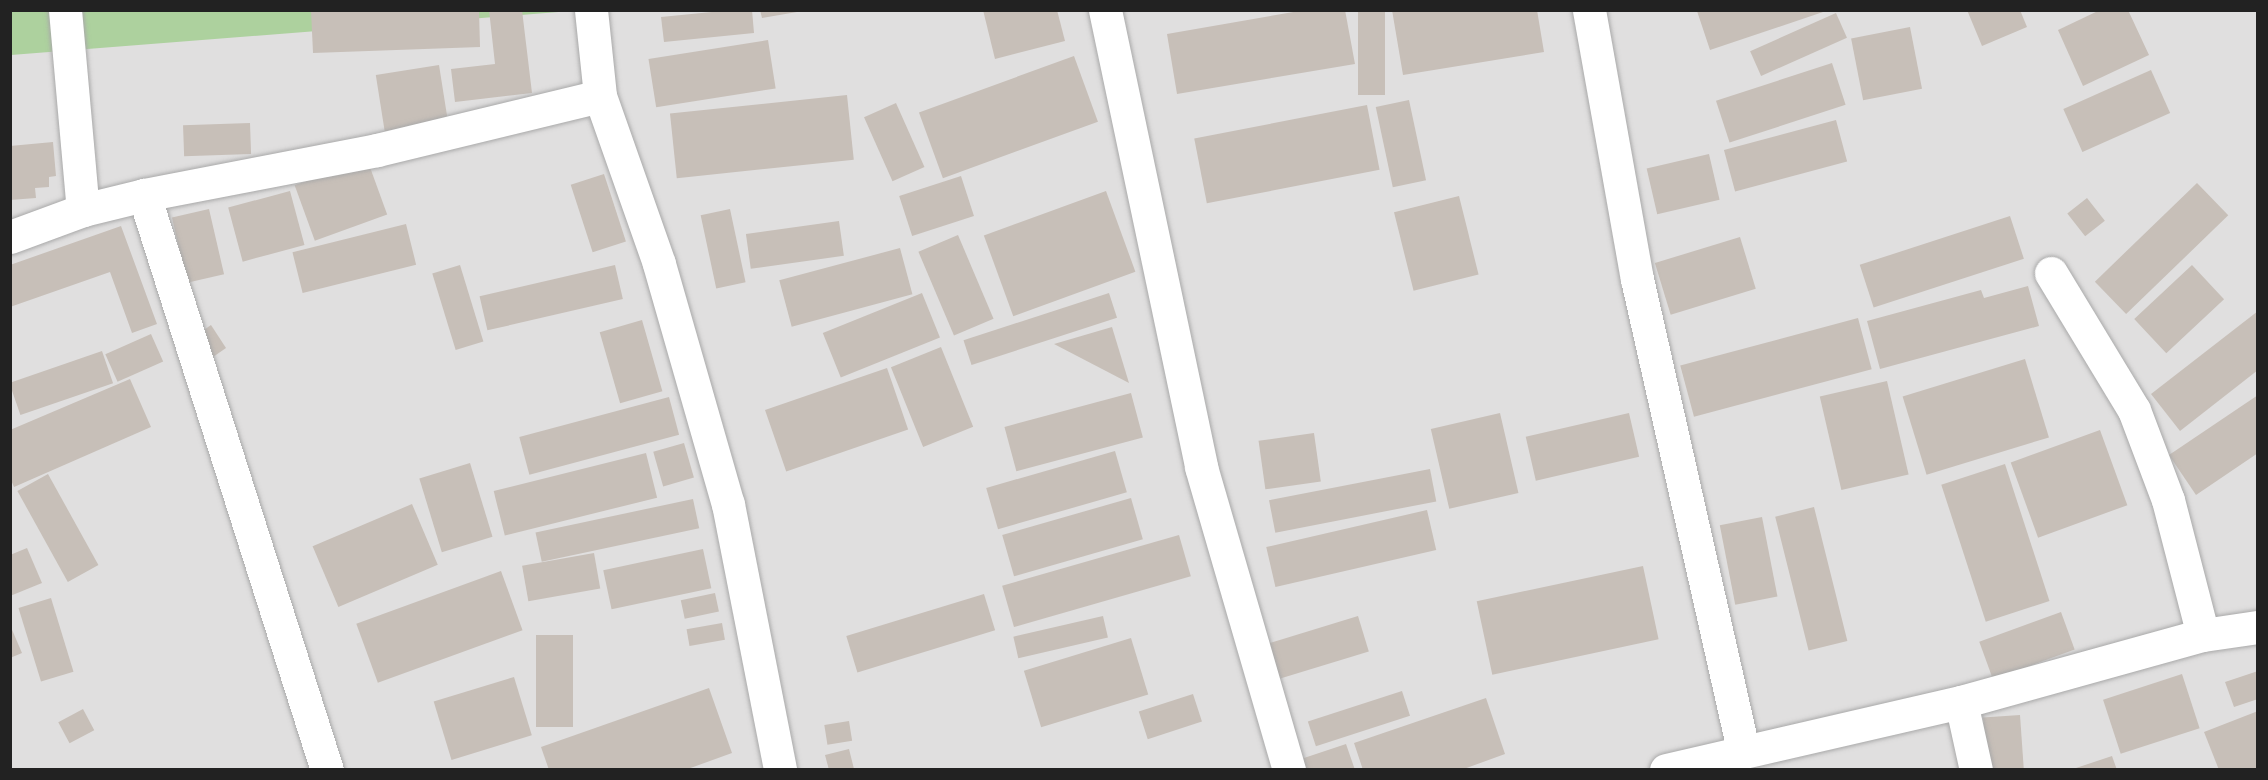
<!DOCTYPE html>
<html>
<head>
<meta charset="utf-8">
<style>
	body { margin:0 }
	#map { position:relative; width:2268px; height:780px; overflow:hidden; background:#f2efe9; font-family:Karla,sans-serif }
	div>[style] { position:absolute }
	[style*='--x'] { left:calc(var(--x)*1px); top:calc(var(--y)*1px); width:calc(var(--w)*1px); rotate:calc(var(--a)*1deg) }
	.residential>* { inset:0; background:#e0dfdf; transform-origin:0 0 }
	.forest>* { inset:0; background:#add19e }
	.building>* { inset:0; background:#c7bfb8; transform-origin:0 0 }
	.roads { filter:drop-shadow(0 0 2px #a9a9a9) drop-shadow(0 0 2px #a9a9a9) }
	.street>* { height:33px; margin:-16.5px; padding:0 16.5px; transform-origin:16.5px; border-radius:16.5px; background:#fff }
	span { translate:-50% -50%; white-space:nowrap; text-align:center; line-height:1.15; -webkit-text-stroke:4.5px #fff; paint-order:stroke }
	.frame { position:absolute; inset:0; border:12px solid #222; pointer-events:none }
</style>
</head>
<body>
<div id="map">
	<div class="residential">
		<div style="left:11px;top:11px;width:2246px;height:758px"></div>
	</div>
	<div class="forest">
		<div style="clip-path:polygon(11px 11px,571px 11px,11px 55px)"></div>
	</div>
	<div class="building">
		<div style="clip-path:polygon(311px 10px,479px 10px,480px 47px,313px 53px)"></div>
		<div style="clip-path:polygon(489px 10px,522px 10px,532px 93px,455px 102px,451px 69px,495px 64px)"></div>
		<div style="clip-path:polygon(732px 10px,752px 10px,754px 33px,664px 42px,661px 17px)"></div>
		<div style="clip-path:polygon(760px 10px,797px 10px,797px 12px,762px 18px)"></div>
		<div style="clip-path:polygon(983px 10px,1057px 10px,1065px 41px,995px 59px)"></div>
		<div style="clip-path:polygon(1305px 10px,1345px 10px,1355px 64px,1177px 94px,1167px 34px)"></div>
		<div style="left:1358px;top:10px;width:27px;height:85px"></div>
		<div style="clip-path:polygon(1392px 10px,1537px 10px,1544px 52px,1403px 75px)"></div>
		<div style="clip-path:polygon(1699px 10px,1826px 10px,1826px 11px,1710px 50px,1697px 11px)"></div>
		<div style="clip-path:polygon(1967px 10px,2020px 10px,2027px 27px,1982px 46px)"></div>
		<div style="clip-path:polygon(2100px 10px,2128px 10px,2149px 55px,2083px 86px,2058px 30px)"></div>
		<div style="left:1836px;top:13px;width:27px;height:94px;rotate:66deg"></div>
		<div style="left:1910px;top:27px;width:63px;height:60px;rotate:79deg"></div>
		<div style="left:768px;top:40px;width:49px;height:121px;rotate:81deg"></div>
		<div style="left:1074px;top:56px;width:70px;height:165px;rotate:70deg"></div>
		<div style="left:1832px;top:63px;width:44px;height:122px;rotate:72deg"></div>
		<div style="left:439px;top:65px;width:57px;height:64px;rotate:81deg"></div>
		<div style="left:2151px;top:70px;width:47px;height:96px;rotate:66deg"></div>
		<div style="left:847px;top:95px;width:65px;height:178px;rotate:84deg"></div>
		<div style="left:1409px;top:100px;width:82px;height:34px;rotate:78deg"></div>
		<div style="left:896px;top:103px;width:70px;height:35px;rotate:66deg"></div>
		<div style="left:1367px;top:105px;width:66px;height:176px;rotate:79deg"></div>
		<div style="left:1836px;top:120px;width:43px;height:116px;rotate:75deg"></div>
		<div style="left:250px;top:123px;width:31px;height:67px;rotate:88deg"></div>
		<div style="clip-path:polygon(53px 142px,56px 176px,49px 177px,49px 187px,35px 188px,36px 198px,10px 200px,10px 146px)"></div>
		<div style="left:1709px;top:154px;width:47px;height:64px;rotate:77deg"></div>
		<div style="left:367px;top:159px;width:59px;height:77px;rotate:70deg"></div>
		<div style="left:604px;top:174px;width:71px;height:35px;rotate:72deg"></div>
		<div style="left:961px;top:176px;width:42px;height:65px;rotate:72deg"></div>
		<div style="left:2197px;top:183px;width:45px;height:142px;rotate:46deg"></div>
		<div style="left:290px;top:191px;width:56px;height:64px;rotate:75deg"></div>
		<div style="left:1106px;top:191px;width:86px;height:130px;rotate:70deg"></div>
		<div style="left:1459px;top:196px;width:81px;height:67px;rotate:76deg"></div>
		<div style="left:2087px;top:198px;width:29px;height:25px;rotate:52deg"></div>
		<div style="left:209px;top:209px;width:67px;height:38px;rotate:77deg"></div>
		<div style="left:730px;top:209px;width:75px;height:30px;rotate:78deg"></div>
		<div style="left:2010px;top:216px;width:45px;height:158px;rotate:72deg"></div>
		<div style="left:839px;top:221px;width:35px;height:94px;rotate:82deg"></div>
		<div style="left:406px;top:224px;width:42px;height:117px;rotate:76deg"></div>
		<div style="clip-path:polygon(121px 226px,157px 324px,132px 333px,110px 272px,10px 307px,10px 265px)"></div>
		<div style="left:958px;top:235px;width:91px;height:43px;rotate:67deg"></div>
		<div style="left:1740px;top:237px;width:54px;height:89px;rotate:73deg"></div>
		<div style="left:900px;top:248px;width:48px;height:125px;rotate:75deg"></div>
		<div style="left:460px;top:265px;width:80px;height:29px;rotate:73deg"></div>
		<div style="left:615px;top:265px;width:35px;height:139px;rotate:77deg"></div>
		<div style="left:2192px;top:265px;width:47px;height:79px;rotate:47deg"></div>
		<div style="clip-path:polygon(2028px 286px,2039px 326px,1880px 369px,1867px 321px,1981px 290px,1984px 298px)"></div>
		<div style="left:922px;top:293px;width:48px;height:107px;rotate:68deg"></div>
		<div style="left:1109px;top:293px;width:26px;height:153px;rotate:72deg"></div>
		<div style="clip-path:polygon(2258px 311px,2258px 370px,2180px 431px,2151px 394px)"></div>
		<div style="left:1858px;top:318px;width:53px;height:184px;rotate:75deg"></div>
		<div style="left:642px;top:320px;width:74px;height:44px;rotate:74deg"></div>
		<div style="clip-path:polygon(211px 325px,226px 348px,213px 357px,201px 332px)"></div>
		<div style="clip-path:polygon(1112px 327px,1129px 383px,1054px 344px)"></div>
		<div style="left:151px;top:334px;width:30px;height:50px;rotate:66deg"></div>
		<div style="left:941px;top:347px;width:86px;height:54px;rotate:68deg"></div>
		<div style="left:102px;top:351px;width:34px;height:98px;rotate:71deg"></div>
		<div style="left:2025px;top:359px;width:82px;height:128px;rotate:73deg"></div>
		<div style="left:887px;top:368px;width:65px;height:129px;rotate:71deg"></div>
		<div style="clip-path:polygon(130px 379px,151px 427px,14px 487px,10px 478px,10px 430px)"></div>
		<div style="left:1887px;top:381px;width:96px;height:69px;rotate:77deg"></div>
		<div style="left:1131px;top:393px;width:46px;height:131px;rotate:75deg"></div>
		<div style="clip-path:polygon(2258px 395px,2258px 453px,2196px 495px,2169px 455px)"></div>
		<div style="left:669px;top:397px;width:39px;height:155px;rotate:75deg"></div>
		<div style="left:1500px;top:413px;width:82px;height:71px;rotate:77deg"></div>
		<div style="left:1629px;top:413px;width:45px;height:106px;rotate:77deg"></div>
		<div style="left:2100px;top:430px;width:80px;height:95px;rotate:70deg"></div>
		<div style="left:1314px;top:433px;width:49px;height:56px;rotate:82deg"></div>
		<div style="left:684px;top:443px;width:36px;height:32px;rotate:74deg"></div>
		<div style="left:1115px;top:451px;width:43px;height:134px;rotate:74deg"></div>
		<div style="left:646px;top:453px;width:46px;height:157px;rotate:76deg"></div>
		<div style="left:470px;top:463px;width:77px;height:53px;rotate:73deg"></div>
		<div style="left:2005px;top:464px;width:144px;height:67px;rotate:72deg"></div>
		<div style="left:1430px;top:469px;width:33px;height:164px;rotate:79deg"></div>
		<div style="left:48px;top:474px;width:104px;height:35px;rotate:61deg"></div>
		<div style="left:1131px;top:498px;width:43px;height:134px;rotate:74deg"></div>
		<div style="left:693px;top:499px;width:30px;height:161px;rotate:78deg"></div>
		<div style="left:412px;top:504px;width:66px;height:108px;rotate:67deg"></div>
		<div style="left:1814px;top:507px;width:138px;height:40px;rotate:76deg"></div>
		<div style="left:1427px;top:510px;width:41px;height:165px;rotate:77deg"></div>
		<div style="left:1762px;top:517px;width:81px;height:43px;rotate:79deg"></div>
		<div style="left:1179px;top:535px;width:43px;height:184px;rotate:74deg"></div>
		<div style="clip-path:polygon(27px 548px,42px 583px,10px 596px,10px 555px)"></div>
		<div style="left:703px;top:549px;width:40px;height:102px;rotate:78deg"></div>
		<div style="left:594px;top:553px;width:36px;height:73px;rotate:80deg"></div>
		<div style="left:1643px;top:566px;width:75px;height:170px;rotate:78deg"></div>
		<div style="left:501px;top:571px;width:63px;height:154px;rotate:70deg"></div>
		<div style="left:715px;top:593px;width:19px;height:35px;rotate:78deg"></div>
		<div style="left:984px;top:594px;width:38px;height:144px;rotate:73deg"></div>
		<div style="left:51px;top:598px;width:77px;height:34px;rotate:73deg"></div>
		<div style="left:2061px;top:612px;width:40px;height:87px;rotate:70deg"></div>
		<div style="left:1103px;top:616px;width:22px;height:92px;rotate:77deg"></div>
		<div style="left:1358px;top:616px;width:37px;height:96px;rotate:73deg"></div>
		<div style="left:722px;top:623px;width:17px;height:36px;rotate:80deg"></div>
		<div style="clip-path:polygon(10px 625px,22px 653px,10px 658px)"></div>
		<div style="left:536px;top:635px;width:37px;height:92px"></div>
		<div style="left:1131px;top:638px;width:59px;height:112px;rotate:73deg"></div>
		<div style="clip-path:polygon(2258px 671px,2258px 699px,2234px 707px,2225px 682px)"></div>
		<div style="left:2182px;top:674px;width:57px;height:83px;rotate:72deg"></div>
		<div style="left:514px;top:677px;width:61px;height:84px;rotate:73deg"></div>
		<div style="clip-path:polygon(709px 688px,732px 753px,685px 770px,549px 770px,541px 747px)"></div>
		<div style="left:1402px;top:691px;width:26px;height:99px;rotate:72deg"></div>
		<div style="left:1193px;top:694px;width:29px;height:57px;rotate:72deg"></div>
		<div style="clip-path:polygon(1486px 698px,1505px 754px,1461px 770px,1363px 770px,1354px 743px)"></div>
		<div style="left:83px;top:709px;width:24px;height:28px;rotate:62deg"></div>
		<div style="clip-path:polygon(2258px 711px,2258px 770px,2219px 770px,2204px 732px)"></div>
		<div style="left:2020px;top:715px;width:55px;height:37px;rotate:86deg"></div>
		<div style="left:849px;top:721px;width:20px;height:25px;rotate:81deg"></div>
		<div style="clip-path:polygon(1346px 744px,1355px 770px,1305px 770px,1301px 759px)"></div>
		<div style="clip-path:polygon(849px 749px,854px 769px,829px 770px,825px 755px)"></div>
		<div style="clip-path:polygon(2112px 756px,2117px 770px,2073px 770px,2073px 769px)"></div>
	</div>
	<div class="roads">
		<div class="street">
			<div style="--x:65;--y:10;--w:201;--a:84.9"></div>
			<div style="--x:591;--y:10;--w:86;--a:84"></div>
			<div style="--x:600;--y:96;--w:178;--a:70.6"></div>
			<div style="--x:659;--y:264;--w:250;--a:74"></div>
			<div style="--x:728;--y:504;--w:271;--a:78.9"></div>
			<div style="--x:1105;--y:10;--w:467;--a:78.1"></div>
			<div style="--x:1201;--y:467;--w:316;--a:73.8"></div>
			<div style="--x:1589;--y:10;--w:273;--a:79.9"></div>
			<div style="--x:1637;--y:279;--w:483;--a:77.3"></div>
			<div style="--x:144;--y:195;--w:603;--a:72.35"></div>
			<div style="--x:10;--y:237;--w:78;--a:-20.3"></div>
			<div style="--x:83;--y:210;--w:63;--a:-13.8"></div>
			<div style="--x:144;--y:195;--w:237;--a:-10.9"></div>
			<div style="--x:377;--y:150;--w:229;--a:-13.6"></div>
			<div style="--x:2051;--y:273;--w:160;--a:58.8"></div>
			<div style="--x:2134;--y:410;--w:96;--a:69.3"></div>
			<div style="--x:2168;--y:500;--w:139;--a:75.5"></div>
			<div style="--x:1961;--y:702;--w:70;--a:77.6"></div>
			<div style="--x:1666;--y:770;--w:303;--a:-13"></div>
			<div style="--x:1961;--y:702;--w:251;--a:-15.5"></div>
			<div style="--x:2203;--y:635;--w:56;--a:-8.3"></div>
		</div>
	</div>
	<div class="frame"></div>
</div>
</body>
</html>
